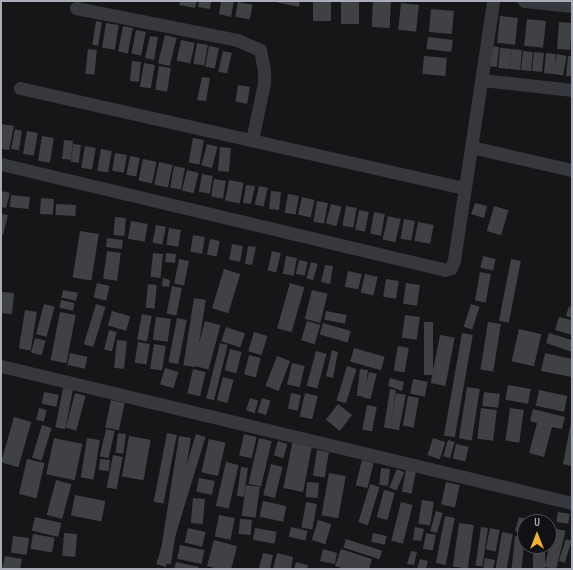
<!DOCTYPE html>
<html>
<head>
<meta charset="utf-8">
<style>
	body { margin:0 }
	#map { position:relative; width:573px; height:570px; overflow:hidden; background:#161618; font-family:"Sofia Sans Condensed",sans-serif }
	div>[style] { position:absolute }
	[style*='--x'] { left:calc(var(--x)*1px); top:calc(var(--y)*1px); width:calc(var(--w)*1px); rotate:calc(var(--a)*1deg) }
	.building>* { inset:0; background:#404145; transform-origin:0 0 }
	.minor>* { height:13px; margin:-6.5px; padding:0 6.5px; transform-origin:6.5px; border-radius:6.5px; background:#37383d }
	span { translate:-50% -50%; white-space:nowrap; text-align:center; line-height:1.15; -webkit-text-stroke:3px #111113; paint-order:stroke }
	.frame { position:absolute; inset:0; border:2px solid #a8adb8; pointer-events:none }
	.north { position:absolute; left:517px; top:514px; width:40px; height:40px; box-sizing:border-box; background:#111113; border:1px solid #4d4f55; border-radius:50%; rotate:0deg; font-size:11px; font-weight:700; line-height:16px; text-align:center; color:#a8adb8 }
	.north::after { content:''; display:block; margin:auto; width:14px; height:18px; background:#f2b134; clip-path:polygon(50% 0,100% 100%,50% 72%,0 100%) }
</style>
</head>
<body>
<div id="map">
	<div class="building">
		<div style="clip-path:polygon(180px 1px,197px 1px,195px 8px,179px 5px)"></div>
		<div style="clip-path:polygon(199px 1px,211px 1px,210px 9px,198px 7px)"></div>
		<div style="clip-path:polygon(221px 1px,234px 1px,231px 17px,219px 14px)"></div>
		<div style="clip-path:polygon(271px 1px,300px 1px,299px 7px)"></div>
		<div style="left:313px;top:1px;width:18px;height:20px"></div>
		<div style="left:341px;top:1px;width:18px;height:23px"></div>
		<div style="left:373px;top:1px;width:18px;height:26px;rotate:3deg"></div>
		<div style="left:238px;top:2px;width:15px;height:15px;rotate:11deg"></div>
		<div style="left:401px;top:3px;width:18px;height:27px;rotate:6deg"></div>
		<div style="left:431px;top:9px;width:23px;height:23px;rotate:5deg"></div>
		<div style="left:500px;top:16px;width:18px;height:27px;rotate:6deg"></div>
		<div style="left:527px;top:19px;width:19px;height:27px;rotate:6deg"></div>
		<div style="left:96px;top:21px;width:6px;height:24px;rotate:9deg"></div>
		<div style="left:559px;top:22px;width:13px;height:27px;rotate:4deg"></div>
		<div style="left:106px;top:23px;width:13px;height:25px;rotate:9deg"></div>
		<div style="left:123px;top:26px;width:10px;height:26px;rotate:11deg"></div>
		<div style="left:136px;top:30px;width:10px;height:24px;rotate:11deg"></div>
		<div style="left:165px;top:35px;width:12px;height:29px;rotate:14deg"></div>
		<div style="clip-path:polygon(150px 36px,158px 37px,154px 60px,145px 58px)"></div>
		<div style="left:428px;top:37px;width:25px;height:12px;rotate:7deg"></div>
		<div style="left:181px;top:40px;width:14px;height:21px;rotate:12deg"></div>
		<div style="left:197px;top:43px;width:11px;height:21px;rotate:10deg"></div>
		<div style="left:209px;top:46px;width:10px;height:21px;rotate:11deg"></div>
		<div style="left:489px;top:46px;width:10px;height:20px;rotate:6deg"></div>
		<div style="left:500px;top:48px;width:11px;height:20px;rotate:5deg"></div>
		<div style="left:88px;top:49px;width:9px;height:25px;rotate:6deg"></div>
		<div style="left:511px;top:49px;width:11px;height:20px;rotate:5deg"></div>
		<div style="left:223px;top:51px;width:9px;height:21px;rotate:13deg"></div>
		<div style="left:523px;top:51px;width:10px;height:19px;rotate:6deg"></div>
		<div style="left:534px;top:52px;width:10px;height:19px;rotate:6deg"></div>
		<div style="left:546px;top:53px;width:10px;height:20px;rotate:6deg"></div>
		<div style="left:557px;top:54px;width:10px;height:20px;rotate:11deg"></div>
		<div style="left:424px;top:56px;width:23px;height:18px;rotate:5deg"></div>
		<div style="clip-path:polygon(568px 56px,572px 56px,572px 76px,566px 76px)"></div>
		<div style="left:132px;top:61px;width:9px;height:20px;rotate:6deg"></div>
		<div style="left:144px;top:63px;width:11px;height:24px;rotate:10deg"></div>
		<div style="left:159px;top:66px;width:12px;height:24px;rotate:9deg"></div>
		<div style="clip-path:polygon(202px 77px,210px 78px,206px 101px,197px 100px)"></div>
		<div style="left:238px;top:85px;width:12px;height:17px;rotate:9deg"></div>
		<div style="clip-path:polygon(1px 124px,14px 126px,9px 150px,1px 149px)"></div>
		<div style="clip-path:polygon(15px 129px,22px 131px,19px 150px,11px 149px)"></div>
		<div style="left:27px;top:131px;width:11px;height:23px;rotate:10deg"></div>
		<div style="left:42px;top:136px;width:12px;height:25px;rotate:9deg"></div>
		<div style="left:193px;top:138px;width:11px;height:25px;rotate:10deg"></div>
		<div style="left:64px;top:140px;width:9px;height:19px;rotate:6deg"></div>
		<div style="left:73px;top:144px;width:8px;height:18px;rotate:7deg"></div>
		<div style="left:207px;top:144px;width:11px;height:22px;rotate:15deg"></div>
		<div style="left:85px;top:146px;width:11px;height:22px;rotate:10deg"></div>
		<div style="left:220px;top:147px;width:11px;height:24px;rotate:5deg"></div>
		<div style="left:101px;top:149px;width:11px;height:22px;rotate:10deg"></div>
		<div style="left:115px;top:153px;width:12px;height:18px;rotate:9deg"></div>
		<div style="left:130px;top:156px;width:10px;height:19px;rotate:11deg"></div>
		<div style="left:143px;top:159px;width:14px;height:22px;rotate:12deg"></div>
		<div style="left:159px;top:162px;width:14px;height:23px;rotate:12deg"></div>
		<div style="left:174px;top:166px;width:11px;height:22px;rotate:10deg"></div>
		<div style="left:187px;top:170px;width:12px;height:21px;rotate:14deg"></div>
		<div style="left:202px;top:174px;width:11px;height:18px;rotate:10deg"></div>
		<div style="left:214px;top:179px;width:12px;height:18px;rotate:9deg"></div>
		<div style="left:229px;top:180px;width:15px;height:21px;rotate:11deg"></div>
		<div style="clip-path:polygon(246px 185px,255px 186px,251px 204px,243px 203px)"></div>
		<div style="left:259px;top:186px;width:9px;height:19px;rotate:13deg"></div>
		<div style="clip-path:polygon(1px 191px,10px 193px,6px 208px,1px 207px)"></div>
		<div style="left:271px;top:191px;width:10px;height:18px;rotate:6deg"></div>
		<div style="left:288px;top:194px;width:11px;height:19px;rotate:10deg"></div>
		<div style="left:11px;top:195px;width:19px;height:12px;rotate:6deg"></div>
		<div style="left:302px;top:197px;width:13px;height:18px;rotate:13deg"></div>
		<div style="left:41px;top:198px;width:13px;height:16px;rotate:4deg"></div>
		<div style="left:317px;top:201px;width:11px;height:21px;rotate:10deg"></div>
		<div style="clip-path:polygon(475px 203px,487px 206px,484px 218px,471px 214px)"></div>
		<div style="left:56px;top:204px;width:20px;height:11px;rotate:3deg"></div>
		<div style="left:331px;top:204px;width:11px;height:20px;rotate:15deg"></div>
		<div style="left:346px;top:206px;width:11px;height:20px;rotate:10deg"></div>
		<div style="left:494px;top:206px;width:15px;height:26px;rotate:16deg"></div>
		<div style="left:359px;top:210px;width:10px;height:20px;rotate:11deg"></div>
		<div style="left:374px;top:212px;width:11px;height:22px;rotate:10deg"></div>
		<div style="clip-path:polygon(1px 214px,8px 215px,3px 235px,1px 235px)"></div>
		<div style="left:388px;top:216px;width:13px;height:24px;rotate:13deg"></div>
		<div style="left:115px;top:217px;width:11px;height:18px;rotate:5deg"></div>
		<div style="left:404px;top:219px;width:11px;height:20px;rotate:10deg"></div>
		<div style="left:131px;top:221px;width:17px;height:18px;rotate:10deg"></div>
		<div style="left:418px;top:222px;width:16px;height:19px;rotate:11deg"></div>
		<div style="left:156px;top:225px;width:10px;height:18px;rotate:11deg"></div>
		<div style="left:169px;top:228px;width:12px;height:17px;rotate:9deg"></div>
		<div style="left:80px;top:231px;width:19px;height:47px;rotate:9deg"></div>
		<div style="left:193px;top:235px;width:12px;height:17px;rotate:9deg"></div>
		<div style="left:107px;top:238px;width:16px;height:9px;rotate:7deg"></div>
		<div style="left:210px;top:239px;width:10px;height:16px;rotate:11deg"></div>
		<div style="left:232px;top:244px;width:11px;height:16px;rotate:10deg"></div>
		<div style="clip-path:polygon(248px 246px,256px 247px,252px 265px,245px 264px)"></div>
		<div style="left:107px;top:251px;width:14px;height:28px;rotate:8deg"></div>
		<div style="left:272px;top:251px;width:9px;height:20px;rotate:13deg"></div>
		<div style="left:153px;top:253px;width:10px;height:24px;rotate:6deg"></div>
		<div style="left:166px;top:253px;width:10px;height:9px;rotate:6deg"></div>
		<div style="left:286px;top:256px;width:11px;height:18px;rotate:10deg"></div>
		<div style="left:483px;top:256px;width:13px;height:12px;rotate:13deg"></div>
		<div style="left:179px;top:259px;width:10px;height:25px;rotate:11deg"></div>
		<div style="left:511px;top:259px;width:10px;height:63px;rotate:11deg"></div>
		<div style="left:299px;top:260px;width:9px;height:14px;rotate:13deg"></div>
		<div style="left:311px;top:262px;width:7px;height:17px;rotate:16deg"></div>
		<div style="clip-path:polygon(325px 265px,333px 266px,330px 284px,321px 282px)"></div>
		<div style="left:224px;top:269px;width:17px;height:41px;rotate:17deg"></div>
		<div style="left:348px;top:271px;width:14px;height:16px;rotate:12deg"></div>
		<div style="left:480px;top:272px;width:11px;height:29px;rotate:10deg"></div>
		<div style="left:365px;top:274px;width:13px;height:19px;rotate:13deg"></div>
		<div style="clip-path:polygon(163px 278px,170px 280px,169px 287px,162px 286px)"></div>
		<div style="left:386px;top:279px;width:13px;height:18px;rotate:9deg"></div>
		<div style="left:97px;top:283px;width:13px;height:15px;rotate:13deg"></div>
		<div style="left:290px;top:283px;width:15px;height:47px;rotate:16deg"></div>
		<div style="left:406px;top:283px;width:14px;height:21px;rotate:8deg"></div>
		<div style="left:148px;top:284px;width:9px;height:24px;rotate:6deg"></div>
		<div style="left:172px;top:286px;width:10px;height:28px;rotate:11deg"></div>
		<div style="left:63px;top:290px;width:15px;height:8px;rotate:11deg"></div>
		<div style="left:312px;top:290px;width:16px;height:30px;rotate:14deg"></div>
		<div style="left:2px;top:292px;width:12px;height:21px;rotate:5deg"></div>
		<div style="left:194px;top:298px;width:12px;height:68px;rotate:9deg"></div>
		<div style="left:61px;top:300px;width:14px;height:8px;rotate:12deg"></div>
		<div style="left:44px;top:304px;width:11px;height:31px;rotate:15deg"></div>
		<div style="left:96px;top:304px;width:10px;height:42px;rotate:17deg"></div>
		<div style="left:471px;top:304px;width:9px;height:24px;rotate:18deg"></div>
		<div style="clip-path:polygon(569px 306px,572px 307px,572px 318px,566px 316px)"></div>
		<div style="left:25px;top:310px;width:12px;height:39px;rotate:9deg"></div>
		<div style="left:112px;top:311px;width:19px;height:15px;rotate:16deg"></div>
		<div style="left:326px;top:311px;width:21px;height:9px;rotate:11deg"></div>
		<div style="left:60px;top:312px;width:16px;height:49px;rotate:11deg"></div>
		<div style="left:142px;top:314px;width:10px;height:26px;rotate:11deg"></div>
		<div style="left:405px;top:315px;width:15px;height:23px;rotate:8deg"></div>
		<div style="left:156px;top:317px;width:15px;height:23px;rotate:8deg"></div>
		<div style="clip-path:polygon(559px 317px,572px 320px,572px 335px,555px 330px)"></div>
		<div style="left:177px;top:318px;width:10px;height:45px;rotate:11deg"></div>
		<div style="left:205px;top:321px;width:16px;height:46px;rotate:15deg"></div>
		<div style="left:307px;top:321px;width:14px;height:20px;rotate:17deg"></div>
		<div style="left:424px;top:322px;width:9px;height:53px"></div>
		<div style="left:488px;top:322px;width:13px;height:48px;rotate:9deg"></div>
		<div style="left:323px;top:323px;width:29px;height:12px;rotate:16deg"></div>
		<div style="left:226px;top:327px;width:20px;height:15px;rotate:18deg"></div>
		<div style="left:519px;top:329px;width:23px;height:33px;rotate:13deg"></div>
		<div style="left:109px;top:330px;width:8px;height:20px;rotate:14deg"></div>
		<div style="left:254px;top:332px;width:14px;height:20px;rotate:17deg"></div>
		<div style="left:462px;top:333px;width:11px;height:104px;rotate:10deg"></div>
		<div style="clip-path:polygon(549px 333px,572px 340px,572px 352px,546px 343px)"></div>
		<div style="left:440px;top:335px;width:15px;height:49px;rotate:11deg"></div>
		<div style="left:35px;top:338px;width:11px;height:15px;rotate:15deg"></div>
		<div style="left:117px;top:340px;width:10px;height:28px;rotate:6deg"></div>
		<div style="left:138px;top:342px;width:12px;height:21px;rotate:9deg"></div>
		<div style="left:220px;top:343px;width:8px;height:57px;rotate:14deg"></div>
		<div style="left:154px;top:344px;width:12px;height:25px;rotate:9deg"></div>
		<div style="left:398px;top:346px;width:11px;height:25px;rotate:10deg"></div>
		<div style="left:354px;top:348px;width:32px;height:14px;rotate:16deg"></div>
		<div style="left:230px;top:349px;width:12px;height:22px;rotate:14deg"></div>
		<div style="clip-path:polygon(332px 350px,338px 352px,333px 378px,326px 376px)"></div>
		<div style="left:316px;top:351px;width:11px;height:36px;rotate:15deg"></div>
		<div style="left:70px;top:353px;width:18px;height:12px;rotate:13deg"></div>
		<div style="clip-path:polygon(545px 353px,572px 359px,572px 377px,541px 371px)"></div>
		<div style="left:249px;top:355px;width:12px;height:20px;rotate:14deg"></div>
		<div style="left:277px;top:356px;width:14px;height:32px;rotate:21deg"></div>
		<div style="left:292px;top:363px;width:13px;height:22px;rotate:13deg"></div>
		<div style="left:347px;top:366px;width:10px;height:36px;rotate:17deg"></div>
		<div style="left:165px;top:368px;width:14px;height:17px;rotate:17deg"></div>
		<div style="left:193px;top:369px;width:13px;height:25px;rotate:13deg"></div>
		<div style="left:360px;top:369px;width:8px;height:27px;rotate:7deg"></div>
		<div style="left:369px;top:372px;width:8px;height:26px;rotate:14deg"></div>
		<div style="left:223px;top:377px;width:11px;height:24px;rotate:15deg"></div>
		<div style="clip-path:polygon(390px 378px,404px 382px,402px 391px,388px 386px)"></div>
		<div style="left:413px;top:379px;width:15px;height:15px;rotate:11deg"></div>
		<div style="left:508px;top:385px;width:23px;height:15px;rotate:10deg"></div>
		<div style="left:467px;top:387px;width:13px;height:52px;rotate:9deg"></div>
		<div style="left:63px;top:388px;width:10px;height:40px;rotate:11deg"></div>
		<div style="left:390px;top:389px;width:6px;height:39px;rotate:9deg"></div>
		<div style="left:539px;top:390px;width:29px;height:16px;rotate:12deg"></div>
		<div style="left:44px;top:392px;width:15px;height:12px;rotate:11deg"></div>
		<div style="left:484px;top:392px;width:16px;height:14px;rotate:7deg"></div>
		<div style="left:75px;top:393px;width:11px;height:36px;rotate:15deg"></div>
		<div style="left:291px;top:393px;width:10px;height:16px;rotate:11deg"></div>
		<div style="left:305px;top:393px;width:13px;height:24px;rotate:13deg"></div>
		<div style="left:396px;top:393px;width:10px;height:36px;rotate:11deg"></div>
		<div style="left:408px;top:396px;width:11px;height:30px;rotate:10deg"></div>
		<div style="left:250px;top:398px;width:9px;height:13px;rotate:18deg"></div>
		<div style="left:262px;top:398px;width:9px;height:15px;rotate:18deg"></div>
		<div style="left:111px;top:400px;width:14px;height:28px;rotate:12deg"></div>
		<div style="left:338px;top:404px;width:18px;height:20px;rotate:38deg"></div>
		<div style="left:367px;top:405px;width:10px;height:25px;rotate:11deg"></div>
		<div style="left:39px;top:408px;width:8px;height:12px;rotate:14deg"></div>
		<div style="left:481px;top:408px;width:16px;height:31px;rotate:7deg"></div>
		<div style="left:510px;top:408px;width:14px;height:33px;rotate:8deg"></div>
		<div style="clip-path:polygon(533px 409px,565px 417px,562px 429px,552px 427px,544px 457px,529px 453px,537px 423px,530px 421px)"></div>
		<div style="left:14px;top:417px;width:18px;height:47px;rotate:16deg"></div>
		<div style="clip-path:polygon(571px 422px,572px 422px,572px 466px,563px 464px)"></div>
		<div style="left:42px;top:425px;width:10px;height:34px;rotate:17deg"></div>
		<div style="left:106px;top:429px;width:9px;height:28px;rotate:13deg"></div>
		<div style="left:118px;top:433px;width:8px;height:20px;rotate:7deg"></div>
		<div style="left:167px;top:433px;width:10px;height:70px;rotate:11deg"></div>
		<div style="left:196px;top:434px;width:10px;height:136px;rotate:17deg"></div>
		<div style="left:244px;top:434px;width:13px;height:22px;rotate:13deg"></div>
		<div style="left:129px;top:436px;width:22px;height:41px;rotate:10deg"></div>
		<div style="left:179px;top:436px;width:12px;height:128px;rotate:9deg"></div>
		<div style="left:54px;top:438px;width:29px;height:37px;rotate:12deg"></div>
		<div style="left:87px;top:438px;width:13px;height:40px;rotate:9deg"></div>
		<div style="left:259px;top:438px;width:13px;height:47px;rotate:13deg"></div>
		<div style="left:433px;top:438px;width:13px;height:18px;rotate:18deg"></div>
		<div style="left:209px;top:439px;width:17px;height:34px;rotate:13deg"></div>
		<div style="left:293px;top:439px;width:20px;height:50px;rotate:11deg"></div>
		<div style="left:448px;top:440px;width:7px;height:17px;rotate:16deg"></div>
		<div style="left:278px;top:441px;width:10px;height:15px;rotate:17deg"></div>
		<div style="left:456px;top:444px;width:13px;height:15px;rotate:13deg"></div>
		<div style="left:317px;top:450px;width:12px;height:26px;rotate:9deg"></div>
		<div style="left:113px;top:455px;width:10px;height:33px;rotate:11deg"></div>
		<div style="left:27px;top:459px;width:18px;height:36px;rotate:13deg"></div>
		<div style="left:100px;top:459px;width:10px;height:11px;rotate:6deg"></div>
		<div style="left:362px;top:460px;width:12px;height:26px;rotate:14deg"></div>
		<div style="left:226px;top:462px;width:13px;height:45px;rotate:13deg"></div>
		<div style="left:271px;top:464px;width:12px;height:32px;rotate:14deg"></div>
		<div style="left:241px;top:467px;width:7px;height:29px;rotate:8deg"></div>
		<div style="left:381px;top:468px;width:9px;height:17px;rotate:6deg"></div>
		<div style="left:397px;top:469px;width:8px;height:20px;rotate:23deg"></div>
		<div style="left:406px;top:470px;width:10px;height:22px;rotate:11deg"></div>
		<div style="left:329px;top:473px;width:17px;height:43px;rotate:10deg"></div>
		<div style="left:199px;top:478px;width:16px;height:14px;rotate:11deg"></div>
		<div style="left:56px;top:480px;width:16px;height:36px;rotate:15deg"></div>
		<div style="left:307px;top:482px;width:12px;height:15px;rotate:5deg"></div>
		<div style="left:446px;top:482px;width:14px;height:23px;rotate:12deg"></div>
		<div style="left:370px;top:484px;width:10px;height:40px;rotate:17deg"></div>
		<div style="left:246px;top:485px;width:14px;height:31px;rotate:8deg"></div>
		<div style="left:384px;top:490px;width:11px;height:28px;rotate:15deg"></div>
		<div style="left:75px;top:495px;width:31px;height:21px;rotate:11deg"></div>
		<div style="left:193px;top:498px;width:12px;height:25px;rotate:5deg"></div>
		<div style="left:422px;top:500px;width:12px;height:24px;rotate:9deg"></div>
		<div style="left:263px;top:501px;width:24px;height:16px;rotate:12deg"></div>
		<div style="left:306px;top:502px;width:11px;height:26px;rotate:10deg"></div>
		<div style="left:401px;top:502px;width:12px;height:40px;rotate:14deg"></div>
		<div style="left:436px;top:511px;width:7px;height:21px;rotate:16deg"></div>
		<div style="left:558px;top:512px;width:12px;height:10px;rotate:9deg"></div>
		<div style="left:219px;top:515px;width:16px;height:22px;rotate:11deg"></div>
		<div style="left:445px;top:516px;width:10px;height:48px;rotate:11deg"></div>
		<div style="left:35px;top:517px;width:27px;height:14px;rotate:13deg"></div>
		<div style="clip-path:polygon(519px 517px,534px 521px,525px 522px,525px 533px,515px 531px)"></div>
		<div style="left:240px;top:519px;width:12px;height:15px;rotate:5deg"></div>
		<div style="left:318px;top:520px;width:14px;height:21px;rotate:17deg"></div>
		<div style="left:459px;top:523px;width:15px;height:44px;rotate:8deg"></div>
		<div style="left:291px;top:527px;width:17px;height:10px;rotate:13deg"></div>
		<div style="clip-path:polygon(415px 527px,424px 529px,421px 541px,413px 540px)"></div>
		<div style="left:481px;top:527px;width:7px;height:39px;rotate:8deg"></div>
		<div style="left:188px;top:528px;width:18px;height:15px;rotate:13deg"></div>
		<div style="left:255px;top:528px;width:22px;height:12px;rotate:10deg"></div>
		<div style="left:490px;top:528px;width:10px;height:22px;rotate:11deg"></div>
		<div style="left:554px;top:528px;width:12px;height:40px;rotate:14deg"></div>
		<div style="left:502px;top:532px;width:11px;height:37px;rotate:10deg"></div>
		<div style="left:64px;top:533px;width:13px;height:23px;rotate:4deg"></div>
		<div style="left:373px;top:533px;width:14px;height:9px;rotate:12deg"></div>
		<div style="left:426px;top:533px;width:10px;height:16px;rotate:11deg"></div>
		<div style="left:33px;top:534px;width:22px;height:15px;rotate:10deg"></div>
		<div style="left:13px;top:536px;width:16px;height:17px;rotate:7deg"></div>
		<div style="left:515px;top:536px;width:10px;height:33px;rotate:6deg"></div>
		<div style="left:346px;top:539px;width:38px;height:9px;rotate:18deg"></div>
		<div style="left:566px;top:539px;width:6px;height:23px;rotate:18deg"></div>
		<div style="left:214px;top:540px;width:24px;height:27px;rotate:15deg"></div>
		<div style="left:180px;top:545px;width:25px;height:14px;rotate:12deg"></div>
		<div style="left:533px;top:546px;width:12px;height:23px"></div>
		<div style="clip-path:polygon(323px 549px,337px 553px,335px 564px,320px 561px)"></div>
		<div style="clip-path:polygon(341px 549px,372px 559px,369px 569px,345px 569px,335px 566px)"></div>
		<div style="clip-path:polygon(411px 551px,417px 552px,414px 565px,407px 564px)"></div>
		<div style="clip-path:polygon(263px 553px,273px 555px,270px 569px,259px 568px)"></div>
		<div style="clip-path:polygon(277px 553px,293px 557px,291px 569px,273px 569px)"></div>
		<div style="clip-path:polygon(5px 556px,22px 559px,20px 569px,2px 569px)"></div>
		<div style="clip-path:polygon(485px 558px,495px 560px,493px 569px,483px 569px)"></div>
		<div style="clip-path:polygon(420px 559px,428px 561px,426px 569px,417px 569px)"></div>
		<div style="clip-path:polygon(176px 562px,199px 567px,198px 569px,174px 569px)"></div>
		<div style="clip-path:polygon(296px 562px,308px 565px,307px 569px,294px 569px)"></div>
	</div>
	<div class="minor">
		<div style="--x:524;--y:1;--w:48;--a:5.9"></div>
		<div style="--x:76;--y:8;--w:164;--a:11.2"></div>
		<div style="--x:237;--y:40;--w:25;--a:23"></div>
		<div style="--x:260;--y:50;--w:20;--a:79"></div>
		<div style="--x:264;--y:70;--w:13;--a:90"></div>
		<div style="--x:264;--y:83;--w:58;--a:101.9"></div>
		<div style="--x:482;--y:80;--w:91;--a:6.3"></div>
		<div style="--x:20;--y:88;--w:455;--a:12.7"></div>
		<div style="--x:471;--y:147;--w:104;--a:12.8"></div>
		<div style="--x:1;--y:164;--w:456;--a:13.4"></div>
		<div style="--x:445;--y:270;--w:6;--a:-18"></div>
		<div style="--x:451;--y:268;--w:9;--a:-69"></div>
		<div style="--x:454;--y:260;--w:262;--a:-81.4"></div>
		<div style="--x:1;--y:366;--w:587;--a:13.49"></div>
	</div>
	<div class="frame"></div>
	<div class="north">U</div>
</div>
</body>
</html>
